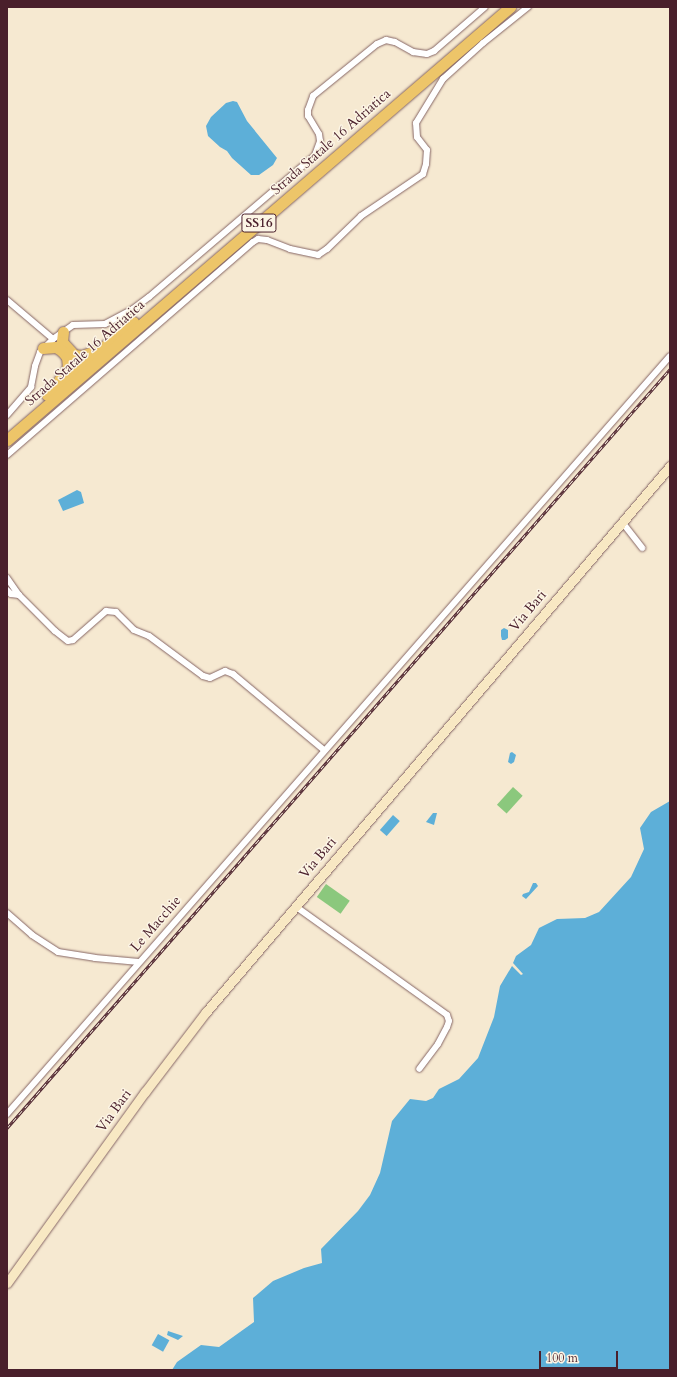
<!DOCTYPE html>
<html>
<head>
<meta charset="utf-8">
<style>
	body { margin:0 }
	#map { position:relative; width:677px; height:1377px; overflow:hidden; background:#f6e9d1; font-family:Cardo,serif }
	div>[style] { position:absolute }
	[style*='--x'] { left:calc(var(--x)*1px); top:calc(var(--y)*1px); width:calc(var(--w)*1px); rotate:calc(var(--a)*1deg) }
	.green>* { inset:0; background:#8bc87d; transform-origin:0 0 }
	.water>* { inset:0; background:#5dafd8; transform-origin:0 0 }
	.roads { filter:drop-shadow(0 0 1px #866665) drop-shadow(0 0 1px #866665) }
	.street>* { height:6px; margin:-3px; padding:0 3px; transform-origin:3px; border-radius:3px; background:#fff }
	.secondary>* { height:9px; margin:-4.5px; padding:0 4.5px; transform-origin:4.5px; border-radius:4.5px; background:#f8e8c3 }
	.highway>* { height:11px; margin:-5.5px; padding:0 5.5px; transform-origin:5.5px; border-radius:5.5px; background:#edc569 }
	.rail>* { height:3px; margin-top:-1.5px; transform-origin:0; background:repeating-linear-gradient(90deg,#fcf5e5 0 4.5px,#4a1f2b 0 9px); box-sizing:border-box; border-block:1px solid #4a1f2b }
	span { translate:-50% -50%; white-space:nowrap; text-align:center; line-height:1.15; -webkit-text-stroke:3px #fcf5e5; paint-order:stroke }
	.shield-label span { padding:1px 3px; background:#fcf5e5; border:1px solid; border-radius:3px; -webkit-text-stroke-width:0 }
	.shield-label { font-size:13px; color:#4a1f2b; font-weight:700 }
	.street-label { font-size:14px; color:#4a1f2b }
	.frame { position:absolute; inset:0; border:8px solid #4a1f2b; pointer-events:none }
	.scale { position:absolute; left:539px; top:1351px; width:79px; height:18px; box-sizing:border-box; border:2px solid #4a1f2b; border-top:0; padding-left:5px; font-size:12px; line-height:14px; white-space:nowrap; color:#4a1f2b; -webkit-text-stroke:3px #fcf5e5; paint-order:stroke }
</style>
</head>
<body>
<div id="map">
	<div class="green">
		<div style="left:513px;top:787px;width:13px;height:24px;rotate:42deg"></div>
		<div style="left:326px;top:884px;width:29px;height:16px;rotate:35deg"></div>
	</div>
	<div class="water">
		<div style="clip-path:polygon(233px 101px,237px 102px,247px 121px,277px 158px,273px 165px,259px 175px,251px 175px,232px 158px,227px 151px,220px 147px,208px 136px,206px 126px,211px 117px,226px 103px)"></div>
		<div style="clip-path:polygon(77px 490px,81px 492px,84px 503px,63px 511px,58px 500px)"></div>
		<div style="clip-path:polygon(504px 628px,508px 630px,508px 638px,505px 640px,502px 640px,501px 636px,501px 630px)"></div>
		<div style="clip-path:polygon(512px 752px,516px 755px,514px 762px,511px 764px,508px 762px,510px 753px)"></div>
		<div style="clip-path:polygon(670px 801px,670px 1370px,172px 1370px,177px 1362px,201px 1345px,219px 1347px,254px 1322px,253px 1298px,273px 1281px,304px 1268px,322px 1263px,321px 1249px,358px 1211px,370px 1195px,380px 1173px,392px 1121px,410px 1099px,426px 1101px,433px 1098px,439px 1089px,459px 1079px,478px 1058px,494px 1017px,500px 986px,512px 966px,521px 975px,523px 974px,513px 963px,516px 956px,531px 945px,539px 928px,557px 919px,585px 918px,599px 912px,631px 877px,644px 849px,640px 828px,651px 812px)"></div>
		<div style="clip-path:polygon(433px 813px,437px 813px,434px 825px,426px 822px)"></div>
		<div style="left:393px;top:815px;width:9px;height:20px;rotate:41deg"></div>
		<div style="clip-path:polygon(533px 883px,536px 883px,538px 886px,526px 899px,522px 896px,523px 894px,529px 892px)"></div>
		<div style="clip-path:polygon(168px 1331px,183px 1336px,178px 1340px,167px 1335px)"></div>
		<div style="left:158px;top:1334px;width:13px;height:13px;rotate:29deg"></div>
	</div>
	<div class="roads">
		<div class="street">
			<div style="--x:7;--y:300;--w:60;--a:40.3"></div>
			<div style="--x:7;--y:415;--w:37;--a:-49"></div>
			<div style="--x:31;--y:387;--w:21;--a:-79"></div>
			<div style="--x:35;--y:366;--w:15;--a:-70"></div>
			<div style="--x:40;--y:352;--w:18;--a:-45"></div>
			<div style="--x:53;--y:339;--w:24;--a:-35"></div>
			<div style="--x:73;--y:325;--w:32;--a:-2"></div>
			<div style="--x:105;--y:324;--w:32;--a:-28"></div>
			<div style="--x:133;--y:309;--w:20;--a:-37"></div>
			<div style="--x:149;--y:297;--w:218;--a:-40.5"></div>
			<div style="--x:315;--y:155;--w:15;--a:-70"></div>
			<div style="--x:320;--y:141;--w:7;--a:-98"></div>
			<div style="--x:319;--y:134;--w:21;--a:-121"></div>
			<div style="--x:308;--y:116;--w:6;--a:-90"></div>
			<div style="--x:308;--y:110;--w:15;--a:-70"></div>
			<div style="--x:313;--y:96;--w:82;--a:-39.1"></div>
			<div style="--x:377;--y:44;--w:10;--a:-24"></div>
			<div style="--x:386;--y:40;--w:9;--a:13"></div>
			<div style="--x:395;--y:42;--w:21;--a:29"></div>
			<div style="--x:413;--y:52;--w:14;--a:8"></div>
			<div style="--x:427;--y:54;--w:8;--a:-23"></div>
			<div style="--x:434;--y:51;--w:67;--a:-40.8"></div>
			<div style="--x:7;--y:455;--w:325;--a:-40.9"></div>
			<div style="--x:253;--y:242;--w:6;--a:-31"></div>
			<div style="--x:258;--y:239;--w:9;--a:6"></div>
			<div style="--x:267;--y:240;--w:25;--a:21"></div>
			<div style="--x:290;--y:249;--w:29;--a:12"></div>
			<div style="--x:318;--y:255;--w:11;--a:-34"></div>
			<div style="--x:327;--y:249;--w:47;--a:-44.1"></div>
			<div style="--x:361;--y:216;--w:75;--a:-34.1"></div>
			<div style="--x:423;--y:174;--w:10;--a:-73"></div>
			<div style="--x:426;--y:164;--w:14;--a:-86"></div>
			<div style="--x:427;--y:150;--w:16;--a:-128"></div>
			<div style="--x:417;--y:137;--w:14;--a:-94"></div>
			<div style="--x:416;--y:123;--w:52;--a:-58.5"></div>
			<div style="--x:443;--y:79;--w:54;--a:-42"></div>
			<div style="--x:483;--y:43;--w:58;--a:-38.7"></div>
			<div style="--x:622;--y:522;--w:33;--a:52"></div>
			<div style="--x:7;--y:578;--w:21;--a:55"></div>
			<div style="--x:19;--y:595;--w:8;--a:-173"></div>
			<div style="--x:11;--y:594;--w:6;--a:-135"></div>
			<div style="--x:19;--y:595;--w:51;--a:45"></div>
			<div style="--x:55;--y:631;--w:16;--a:38"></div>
			<div style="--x:68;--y:641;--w:5;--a:-11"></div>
			<div style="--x:73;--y:640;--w:44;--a:-41.3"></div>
			<div style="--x:106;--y:611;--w:10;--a:6"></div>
			<div style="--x:116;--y:612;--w:25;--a:45"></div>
			<div style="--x:134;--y:630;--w:16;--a:22"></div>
			<div style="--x:149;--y:636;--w:67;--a:36.5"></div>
			<div style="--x:203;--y:676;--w:7;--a:16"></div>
			<div style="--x:210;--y:678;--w:17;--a:-25"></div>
			<div style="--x:225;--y:671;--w:9;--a:21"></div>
			<div style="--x:233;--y:674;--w:119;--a:39.9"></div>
			<div style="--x:295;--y:906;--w:187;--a:35.6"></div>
			<div style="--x:447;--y:1015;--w:6;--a:72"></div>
			<div style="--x:449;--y:1021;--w:6;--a:108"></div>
			<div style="--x:447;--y:1027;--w:19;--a:118"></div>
			<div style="--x:438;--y:1044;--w:31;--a:127"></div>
			<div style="--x:7;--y:913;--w:33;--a:41"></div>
			<div style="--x:32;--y:935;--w:31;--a:33"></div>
			<div style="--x:58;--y:952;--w:37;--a:9"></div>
			<div style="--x:95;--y:958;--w:44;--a:5.2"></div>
			<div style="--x:7;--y:1114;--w:1007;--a:-48.82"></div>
		</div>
		<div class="secondary">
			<div style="--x:7;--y:1283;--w:236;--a:-54.2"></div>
			<div style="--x:145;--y:1092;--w:101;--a:-52.7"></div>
			<div style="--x:206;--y:1012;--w:717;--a:-49.64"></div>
		</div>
		<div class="highway">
			<div style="--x:63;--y:332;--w:10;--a:96"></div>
			<div style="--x:62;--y:342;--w:18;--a:47"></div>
			<div style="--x:74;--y:355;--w:8;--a:7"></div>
			<div style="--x:82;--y:356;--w:14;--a:-21"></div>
			<div style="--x:43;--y:348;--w:13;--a:-4"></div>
			<div style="--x:56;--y:347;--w:7;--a:34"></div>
			<div style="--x:62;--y:351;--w:8;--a:50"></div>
			<div style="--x:67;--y:357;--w:9;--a:84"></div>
			<div style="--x:68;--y:366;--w:9;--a:111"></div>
			<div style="--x:65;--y:374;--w:8;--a:135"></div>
			<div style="--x:47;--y:395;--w:113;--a:-40.3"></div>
			<div style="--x:7;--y:440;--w:664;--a:-40.72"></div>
		</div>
	</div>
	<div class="rail">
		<div style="--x:7;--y:1128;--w:1008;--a:-48.86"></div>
	</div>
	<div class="shield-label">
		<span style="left:259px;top:223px">SS16</span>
	</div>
	<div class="street-label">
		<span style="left:331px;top:142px;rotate:-41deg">Strada Statale 16 Adriatica</span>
		<span style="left:85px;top:353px;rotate:-41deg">Strada Statale 16 Adriatica</span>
		<span style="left:528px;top:611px;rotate:-50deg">Via Bari</span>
		<span style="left:318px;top:858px;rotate:-50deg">Via Bari</span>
		<span style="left:156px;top:924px;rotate:-49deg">Le Macchie</span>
		<span style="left:114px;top:1111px;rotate:-54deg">Via Bari</span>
	</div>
	<div class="frame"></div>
	<div class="scale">100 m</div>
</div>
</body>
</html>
